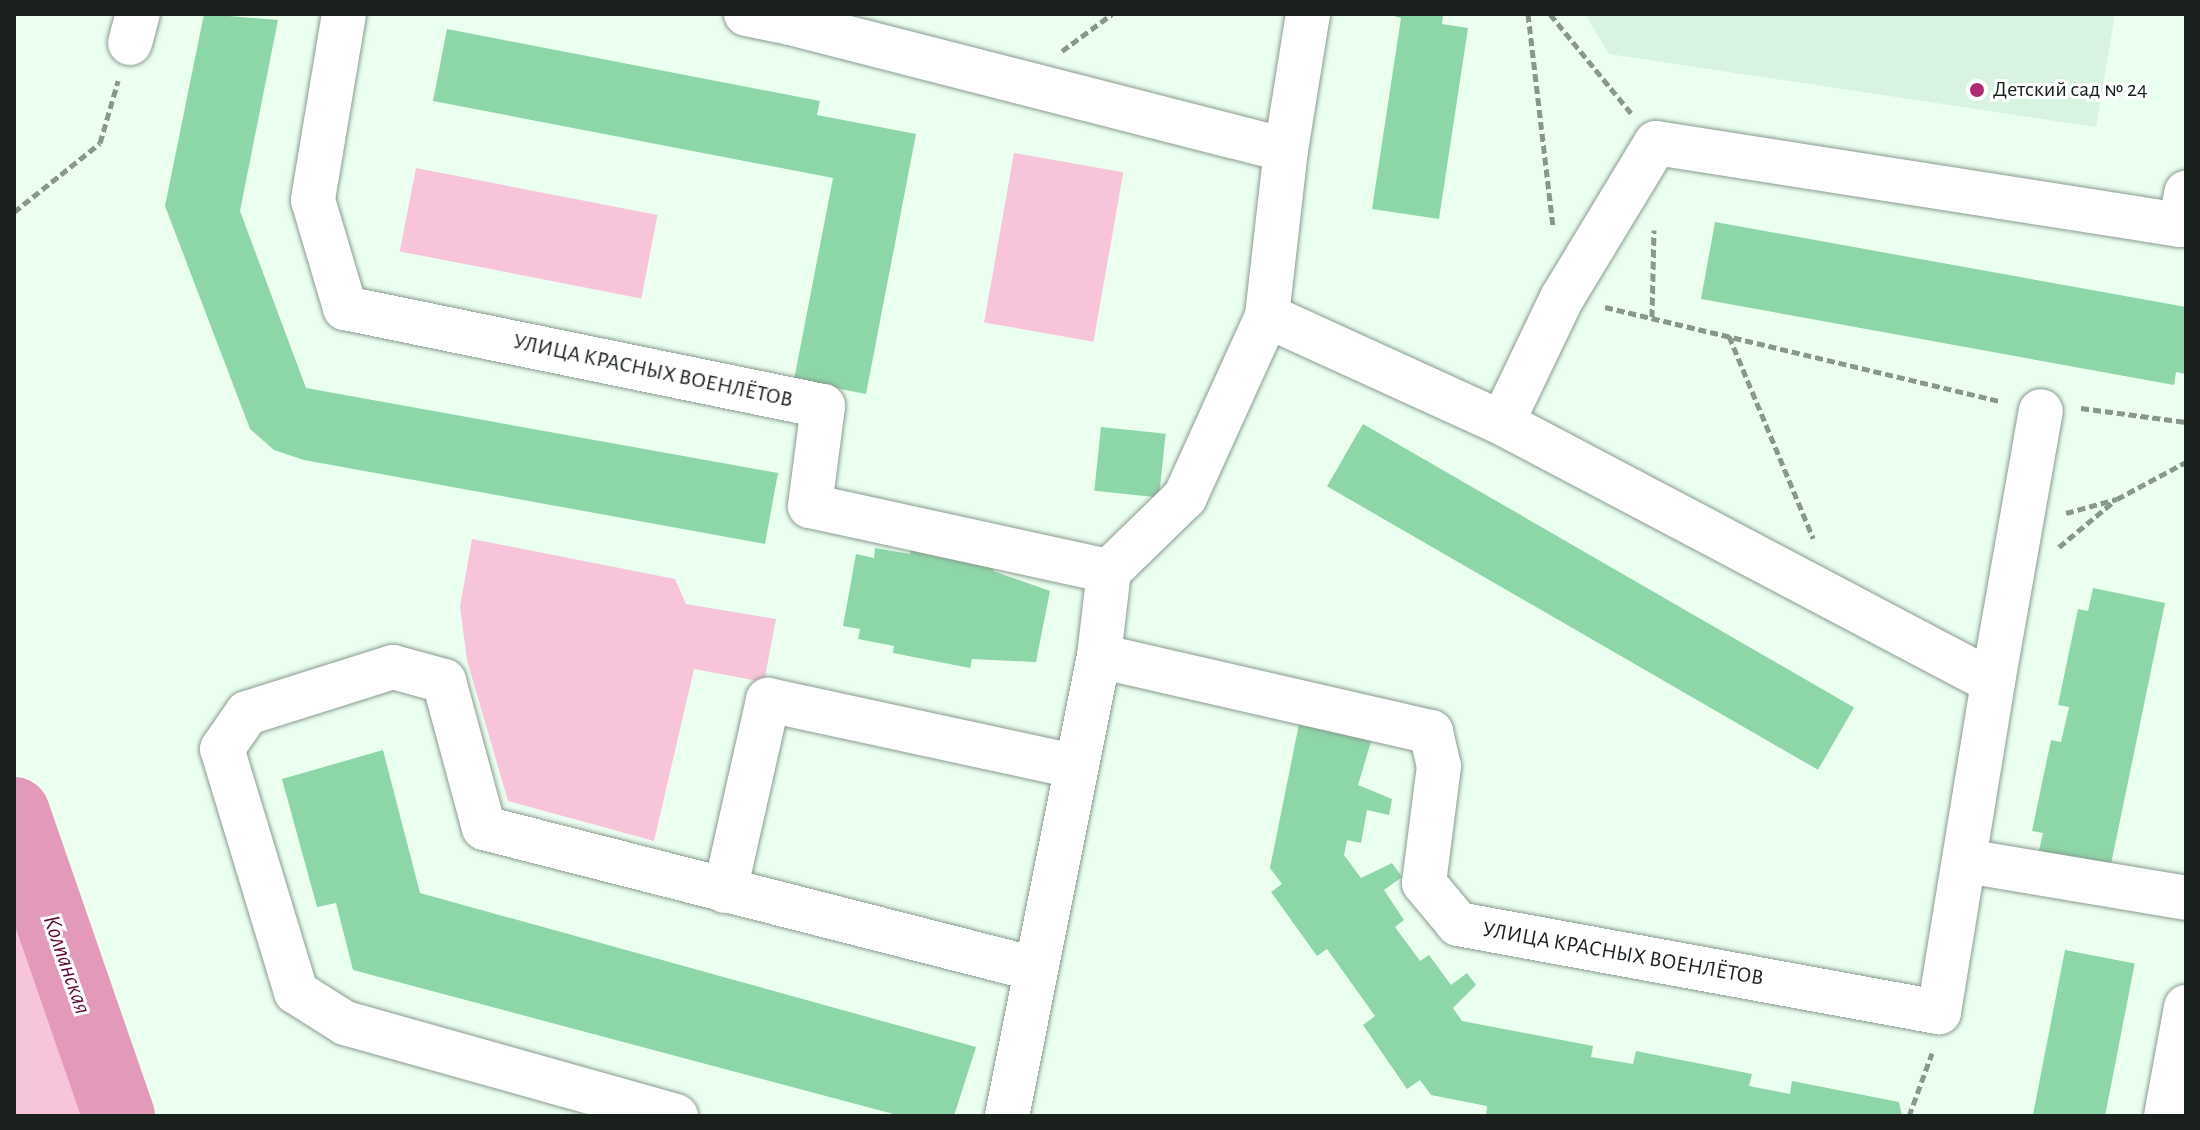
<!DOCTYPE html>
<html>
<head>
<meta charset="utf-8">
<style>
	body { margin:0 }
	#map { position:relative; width:2200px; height:1130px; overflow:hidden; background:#ebfff1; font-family:"Alegreya Sans",sans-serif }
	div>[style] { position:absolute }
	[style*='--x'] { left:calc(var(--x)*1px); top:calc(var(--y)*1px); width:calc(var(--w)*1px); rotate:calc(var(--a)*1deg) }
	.built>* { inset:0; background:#d8f3e0 }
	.green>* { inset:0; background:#f7c4da; transform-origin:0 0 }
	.river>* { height:72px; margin:-36px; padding:0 36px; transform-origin:36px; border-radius:36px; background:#e399ba }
	.building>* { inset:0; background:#8dd6a8; transform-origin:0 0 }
	.path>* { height:5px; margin-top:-2.5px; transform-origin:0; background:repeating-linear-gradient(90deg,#89978d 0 8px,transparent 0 12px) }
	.roads { filter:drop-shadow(0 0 2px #899b8f) drop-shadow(0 0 2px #899b8f) }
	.minor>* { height:44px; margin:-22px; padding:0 22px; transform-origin:22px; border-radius:22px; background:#fff }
	.dots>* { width:22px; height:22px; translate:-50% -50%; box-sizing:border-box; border:4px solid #fff; border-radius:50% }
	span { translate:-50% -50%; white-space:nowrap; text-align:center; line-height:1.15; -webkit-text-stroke:6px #fff; paint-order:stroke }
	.poi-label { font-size:22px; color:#1a211d }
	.left { translate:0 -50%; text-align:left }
	.street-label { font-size:22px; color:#1a211d }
	.water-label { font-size:24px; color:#5f073b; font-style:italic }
	.frame { position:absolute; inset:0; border:16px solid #1a211d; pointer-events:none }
</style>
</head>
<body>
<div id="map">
	<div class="built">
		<div style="clip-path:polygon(1585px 14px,2115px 14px,2096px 127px,1609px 54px)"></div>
	</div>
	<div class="green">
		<div style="left:1014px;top:153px;width:111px;height:172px;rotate:10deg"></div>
		<div style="left:416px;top:168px;width:246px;height:85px;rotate:11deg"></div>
		<div style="clip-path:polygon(472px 539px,675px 579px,686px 604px,776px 619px,764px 682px,694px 669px,654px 841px,508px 801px,467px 660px,460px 607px)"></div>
		<div style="clip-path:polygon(14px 880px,97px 1116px,14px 1116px)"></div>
	</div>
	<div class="river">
		<div style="--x:14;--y:813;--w:321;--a:70.9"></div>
	</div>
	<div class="building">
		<div style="clip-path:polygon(204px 14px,278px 20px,240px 211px,306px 388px,778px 473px,765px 544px,304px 460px,274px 450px,250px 429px,165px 206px)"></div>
		<div style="clip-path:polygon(1387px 14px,1443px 14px,1442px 24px,1468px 28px,1439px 219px,1372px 209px,1401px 18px)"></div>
		<div style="clip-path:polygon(447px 29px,820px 101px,817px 115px,916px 134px,866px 394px,794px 380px,833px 178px,433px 101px)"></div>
		<div style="clip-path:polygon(1715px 222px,2186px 307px,2186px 374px,2176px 372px,2174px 385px,1701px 299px)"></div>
		<div style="left:1363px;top:424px;width:567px;height:72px;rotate:30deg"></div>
		<div style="left:1101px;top:427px;width:65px;height:64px;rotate:6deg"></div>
		<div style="clip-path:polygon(912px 543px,994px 562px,993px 571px,1050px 591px,1036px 662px,972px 659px,970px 668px,893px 653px,894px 646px,858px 639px,860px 629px,843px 626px,856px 554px,874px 558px,875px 548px,910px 554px)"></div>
		<div style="clip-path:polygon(2093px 588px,2165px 603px,2110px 869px,2038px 855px,2043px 833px,2032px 831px,2051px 740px,2061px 742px,2069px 707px,2058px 705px,2078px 609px,2088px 611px)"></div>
		<div style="clip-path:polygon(1302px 709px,1373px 735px,1358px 785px,1392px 799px,1389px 815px,1367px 810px,1361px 843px,1347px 840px,1344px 855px,1361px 878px,1392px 863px,1402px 877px,1384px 890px,1404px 920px,1395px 927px,1420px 961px,1429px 955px,1451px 985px,1467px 973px,1476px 985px,1453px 1008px,1462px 1021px,1593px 1046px,1591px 1057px,1633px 1064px,1636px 1051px,1752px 1074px,1749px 1086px,1790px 1094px,1792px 1081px,1899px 1102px,1902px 1116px,1486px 1116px,1487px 1106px,1431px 1095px,1420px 1080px,1407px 1089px,1363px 1025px,1375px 1016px,1327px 949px,1317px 956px,1271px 892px,1282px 884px,1270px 868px)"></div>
		<div style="clip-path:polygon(383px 750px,420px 893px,976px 1047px,954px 1116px,901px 1116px,353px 970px,336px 903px,317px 907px,282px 779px)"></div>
		<div style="left:2065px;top:950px;width:71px;height:169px;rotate:11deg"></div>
	</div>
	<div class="path">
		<div style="--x:1528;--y:14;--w:215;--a:83.3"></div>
		<div style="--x:1550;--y:14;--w:128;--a:50.7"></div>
		<div style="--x:1062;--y:51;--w:62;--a:-36.5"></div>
		<div style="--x:14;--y:212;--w:110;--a:-38.7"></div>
		<div style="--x:100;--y:143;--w:65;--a:-73.8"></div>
		<div style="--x:1605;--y:307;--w:406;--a:13.4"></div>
		<div style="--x:1652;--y:317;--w:87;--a:-88.7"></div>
		<div style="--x:1729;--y:336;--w:219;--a:67.4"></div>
		<div style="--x:2081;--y:408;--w:106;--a:7.6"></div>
		<div style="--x:2066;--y:513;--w:53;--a:-15.4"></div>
		<div style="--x:2117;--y:499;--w:78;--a:-28.2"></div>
		<div style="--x:2059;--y:547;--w:70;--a:-39.8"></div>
		<div style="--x:1909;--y:1116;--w:67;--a:-69.9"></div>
	</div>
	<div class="roads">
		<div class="minor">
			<div style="--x:344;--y:14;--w:189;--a:99.5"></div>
			<div style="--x:313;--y:200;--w:113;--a:73.5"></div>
			<div style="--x:345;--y:308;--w:488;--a:11.6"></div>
			<div style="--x:823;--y:406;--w:101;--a:97.4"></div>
			<div style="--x:810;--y:506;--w:306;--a:12.3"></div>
			<div style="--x:1109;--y:571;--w:86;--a:96.7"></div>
			<div style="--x:1099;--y:656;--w:341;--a:12.9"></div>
			<div style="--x:1431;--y:732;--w:35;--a:77"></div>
			<div style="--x:1439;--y:766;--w:118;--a:97.3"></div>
			<div style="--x:1424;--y:883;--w:53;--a:50.3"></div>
			<div style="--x:1458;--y:924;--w:489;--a:10.4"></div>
			<div style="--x:1939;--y:1012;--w:334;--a:-80.7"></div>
			<div style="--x:1993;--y:682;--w:555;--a:-152.19"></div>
			<div style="--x:1502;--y:423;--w:258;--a:-155.5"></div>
			<div style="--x:1267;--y:316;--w:167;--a:-83.5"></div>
			<div style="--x:1286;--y:150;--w:512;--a:-165.64"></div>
			<div style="--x:790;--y:23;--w:9;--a:-84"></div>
			<div style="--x:746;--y:14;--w:45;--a:11.6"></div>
			<div style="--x:130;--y:43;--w:30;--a:-75"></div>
			<div style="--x:1286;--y:150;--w:138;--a:-80.8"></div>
			<div style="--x:1502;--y:423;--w:139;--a:-64.4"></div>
			<div style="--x:1562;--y:298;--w:181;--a:-58.8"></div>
			<div style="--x:1656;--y:143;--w:530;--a:8.89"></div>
			<div style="--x:2180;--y:225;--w:33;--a:-79"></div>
			<div style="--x:1109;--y:571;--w:106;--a:-44.2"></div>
			<div style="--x:1185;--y:497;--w:199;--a:-65.6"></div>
			<div style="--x:1993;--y:682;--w:275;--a:-80"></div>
			<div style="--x:1966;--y:861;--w:223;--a:9.5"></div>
			<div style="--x:725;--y:891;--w:196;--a:-77.3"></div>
			<div style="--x:768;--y:700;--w:312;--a:12.2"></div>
			<div style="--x:676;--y:1116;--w:344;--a:-164.3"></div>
			<div style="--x:345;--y:1023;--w:58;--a:-147.7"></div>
			<div style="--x:296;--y:992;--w:254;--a:-106.9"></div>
			<div style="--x:222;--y:749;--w:44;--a:-55.2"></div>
			<div style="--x:247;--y:713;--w:153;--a:-17.5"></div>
			<div style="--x:393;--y:667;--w:53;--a:15.4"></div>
			<div style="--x:444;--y:681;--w:152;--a:74.8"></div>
			<div style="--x:484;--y:828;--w:569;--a:14.35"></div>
			<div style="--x:1007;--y:1116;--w:469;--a:-78.7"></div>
			<div style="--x:2166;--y:1116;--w:111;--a:-79.6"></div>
		</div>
	</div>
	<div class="dots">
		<div style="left:1977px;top:90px;background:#ae2a73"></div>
	</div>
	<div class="poi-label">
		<span class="left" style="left:1993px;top:90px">Детский сад № 24</span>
	</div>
	<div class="street-label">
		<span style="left:653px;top:371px;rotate:12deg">УЛИЦА КРАСНЫХ ВОЕНЛЁТОВ</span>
		<span style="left:1623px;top:954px;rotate:10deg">УЛИЦА КРАСНЫХ ВОЕНЛЁТОВ</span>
	</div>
	<div class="water-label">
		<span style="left:66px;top:965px;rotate:71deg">Колпанская</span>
	</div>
	<div class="frame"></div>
</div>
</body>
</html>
